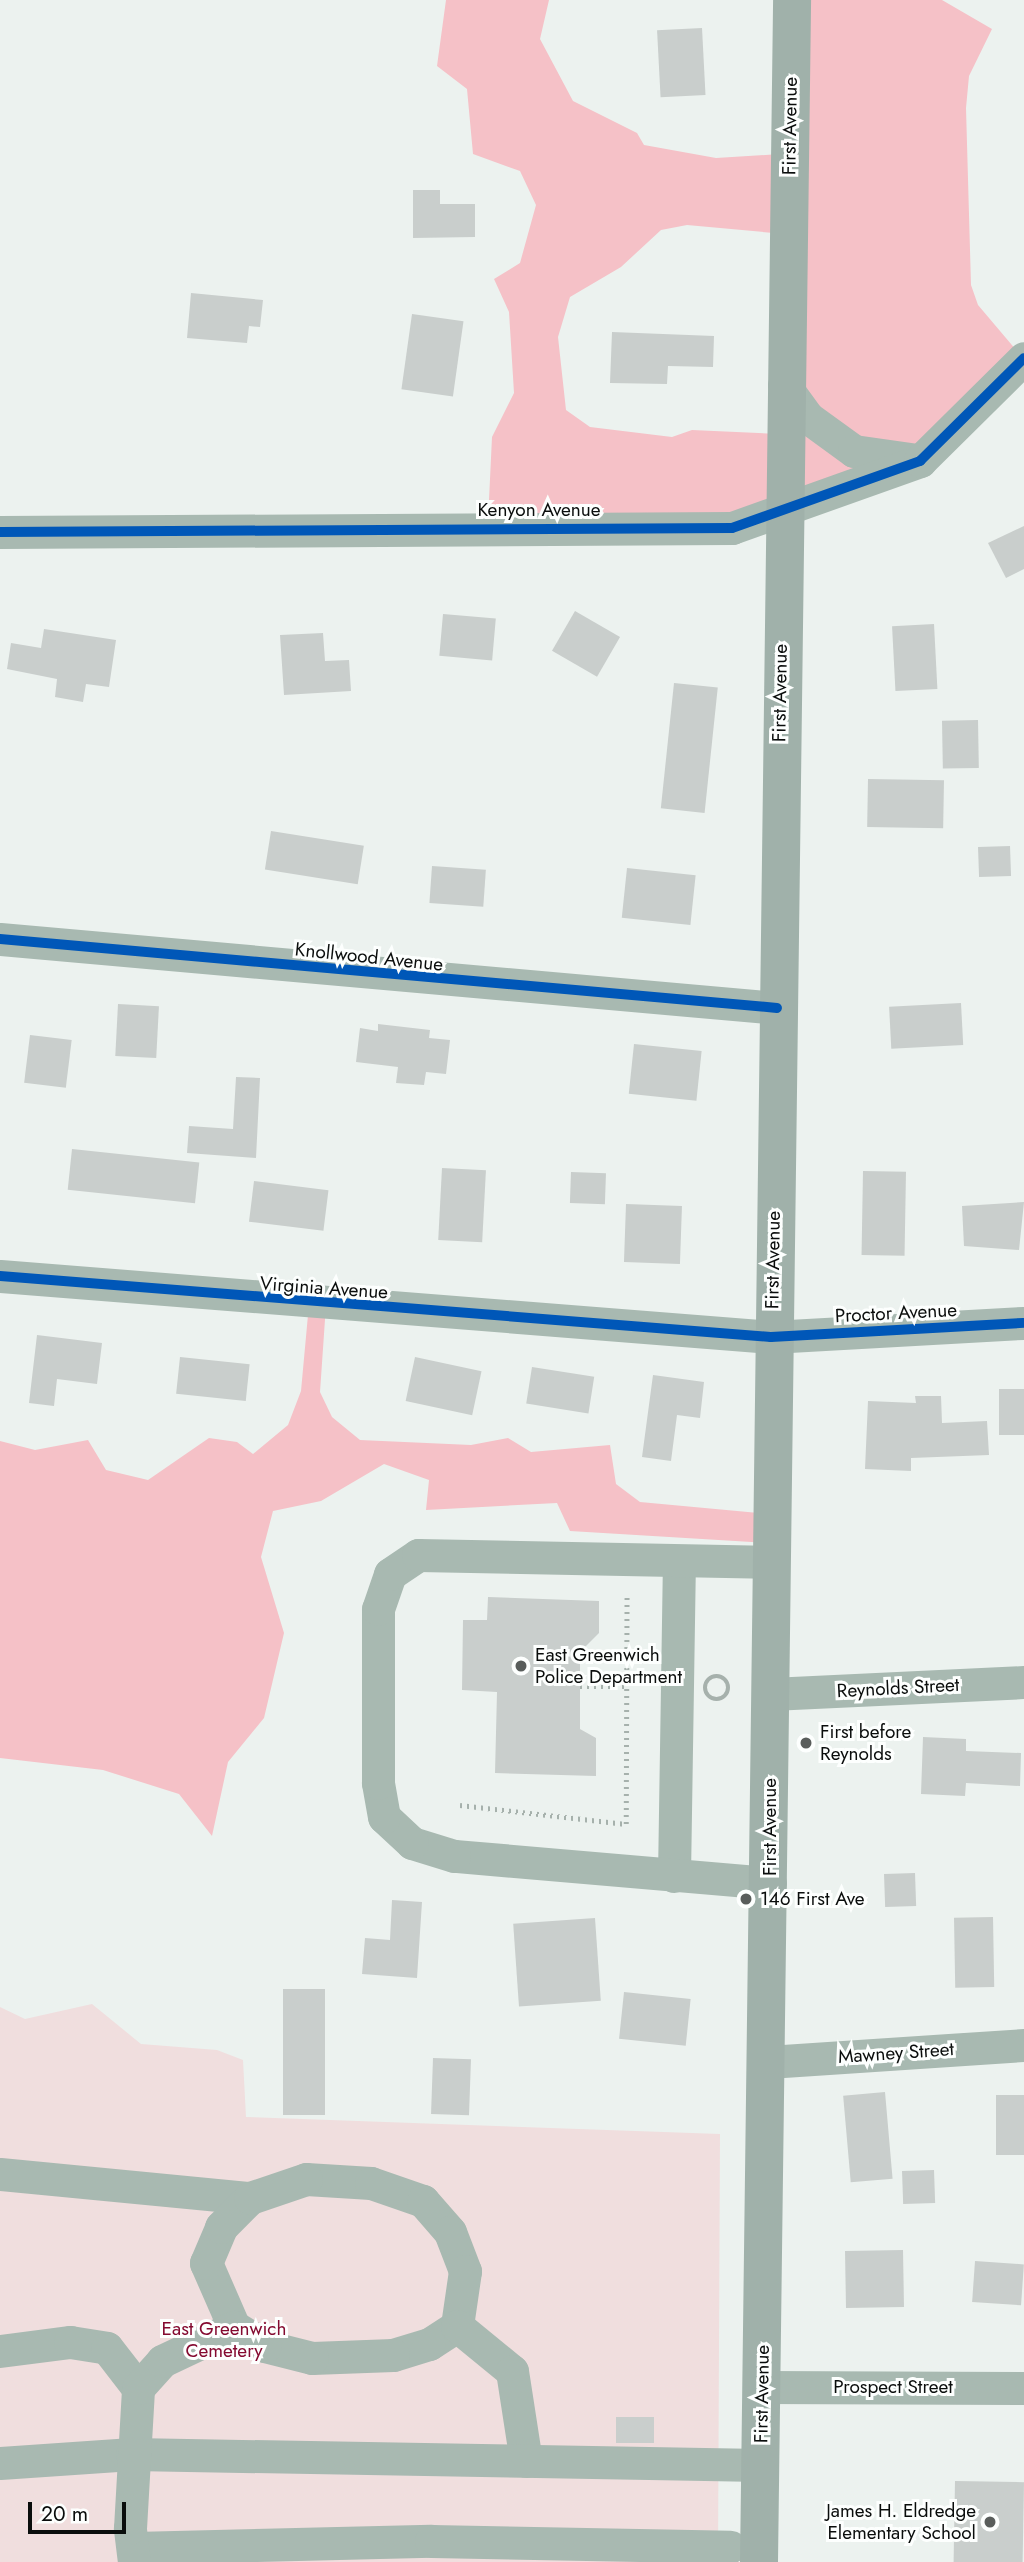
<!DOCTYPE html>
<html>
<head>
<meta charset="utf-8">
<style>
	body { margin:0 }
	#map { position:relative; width:1024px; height:2562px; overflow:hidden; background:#ecf2ef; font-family:Jost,sans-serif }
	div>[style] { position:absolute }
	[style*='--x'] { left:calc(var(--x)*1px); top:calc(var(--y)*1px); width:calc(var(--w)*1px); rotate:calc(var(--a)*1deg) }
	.green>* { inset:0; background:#f0dede }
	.forest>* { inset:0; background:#f5c1c7 }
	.building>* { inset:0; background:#c9cecc; transform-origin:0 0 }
	.path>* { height:4.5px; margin-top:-2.25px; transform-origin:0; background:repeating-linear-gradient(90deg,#a6b1ac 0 2px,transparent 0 7px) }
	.path>.ring { margin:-2.25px; padding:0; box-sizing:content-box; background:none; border:4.5px solid #a6b1ac; border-radius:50% }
	.minor>* { height:33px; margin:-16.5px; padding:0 16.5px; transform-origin:16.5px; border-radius:16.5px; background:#a8b9b1 }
	.major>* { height:38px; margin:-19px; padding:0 19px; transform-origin:19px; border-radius:19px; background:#a0b1aa }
	.cycleway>* { height:10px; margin:-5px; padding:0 5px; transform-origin:5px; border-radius:5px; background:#0057b8 }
	.dots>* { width:19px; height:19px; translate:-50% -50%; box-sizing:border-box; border:4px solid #fdfffe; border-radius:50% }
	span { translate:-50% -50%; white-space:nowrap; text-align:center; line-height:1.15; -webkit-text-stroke:6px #fdfffe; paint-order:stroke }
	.street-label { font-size:19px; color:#0a0d0c }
	.poi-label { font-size:19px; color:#0a0d0c }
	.left { translate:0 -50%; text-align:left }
	.right { translate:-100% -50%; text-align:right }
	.park-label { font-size:19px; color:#840a30 }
	.scale { position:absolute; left:28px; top:2502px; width:98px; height:32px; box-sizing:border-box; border:4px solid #0a0d0c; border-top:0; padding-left:9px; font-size:21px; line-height:24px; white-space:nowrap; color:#0a0d0c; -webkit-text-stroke:5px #fdfffe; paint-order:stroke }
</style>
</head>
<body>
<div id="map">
	<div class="green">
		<div style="clip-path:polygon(92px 2004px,141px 2044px,217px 2050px,243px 2060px,246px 2117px,720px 2134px,718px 2562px,0 2562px,0 2007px,25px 2019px)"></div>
	</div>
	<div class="forest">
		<div style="clip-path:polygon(evenodd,446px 0,549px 0,540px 39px,573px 101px,637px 133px,644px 145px,716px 158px,780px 154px,793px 0,942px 0,992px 29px,969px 76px,966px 108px,971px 285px,978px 305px,1022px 357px,904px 457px,775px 513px,488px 521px,492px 437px,514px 393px,509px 312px,494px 279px,520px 263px,536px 205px,520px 171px,473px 154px,467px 89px,437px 66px,446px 0,687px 225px,785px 234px,779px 434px,692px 430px,672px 437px,590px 427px,566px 410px,558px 337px,570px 297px,621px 267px,661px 230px,687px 225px)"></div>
		<div style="clip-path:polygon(309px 1304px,326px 1305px,320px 1392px,332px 1417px,360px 1440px,471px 1445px,508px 1438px,531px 1452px,610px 1445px,616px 1484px,640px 1502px,770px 1514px,770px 1543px,570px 1531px,557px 1503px,426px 1510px,429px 1480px,384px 1464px,321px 1501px,273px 1511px,261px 1557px,284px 1633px,264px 1718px,228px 1762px,212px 1836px,179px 1794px,103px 1770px,0 1758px,0 1441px,35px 1450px,88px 1440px,106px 1470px,148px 1480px,209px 1438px,237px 1442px,253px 1454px,288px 1425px,301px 1391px)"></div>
	</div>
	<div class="building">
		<div style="left:702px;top:28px;width:67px;height:45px;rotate:87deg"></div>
		<div style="clip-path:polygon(413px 190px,440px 190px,440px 204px,475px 204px,475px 237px,413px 238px)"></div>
		<div style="clip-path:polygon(191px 293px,263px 300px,260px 327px,249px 326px,247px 343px,187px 338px)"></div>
		<div style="left:412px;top:314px;width:52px;height:76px;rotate:8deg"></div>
		<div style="clip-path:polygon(612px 332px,714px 336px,713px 367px,668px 366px,667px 384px,610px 383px)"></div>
		<div style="clip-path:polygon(1024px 526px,1024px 569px,1006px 578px,988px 543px)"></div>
		<div style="left:575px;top:611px;width:52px;height:46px;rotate:30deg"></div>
		<div style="left:443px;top:614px;width:53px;height:42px;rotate:5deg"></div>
		<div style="left:934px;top:624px;width:65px;height:42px;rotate:87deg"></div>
		<div style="clip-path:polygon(44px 629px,116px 640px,109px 687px,86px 684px,83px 702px,55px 697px,57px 679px,7px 669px,11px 643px,41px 648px)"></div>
		<div style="clip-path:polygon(323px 633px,325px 661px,349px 660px,351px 691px,284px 695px,280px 635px)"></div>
		<div style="left:674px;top:683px;width:44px;height:126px;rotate:6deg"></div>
		<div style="left:978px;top:720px;width:48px;height:36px;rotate:89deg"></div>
		<div style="left:868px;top:779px;width:76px;height:48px;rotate:1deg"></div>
		<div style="left:271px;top:831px;width:94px;height:39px;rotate:9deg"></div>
		<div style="left:1010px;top:846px;width:30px;height:32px;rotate:88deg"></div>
		<div style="left:432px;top:866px;width:54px;height:37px;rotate:4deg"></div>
		<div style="left:627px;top:868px;width:69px;height:50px;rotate:6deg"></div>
		<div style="left:961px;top:1003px;width:42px;height:72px;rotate:87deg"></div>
		<div style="left:118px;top:1004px;width:41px;height:52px;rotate:3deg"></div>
		<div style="clip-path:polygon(378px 1024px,430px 1030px,429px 1038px,450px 1040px,446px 1074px,426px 1072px,424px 1085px,396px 1083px,398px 1067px,356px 1062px,360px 1028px,378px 1031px)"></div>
		<div style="left:30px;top:1035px;width:42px;height:48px;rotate:7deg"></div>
		<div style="left:634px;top:1044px;width:68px;height:50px;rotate:6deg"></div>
		<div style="clip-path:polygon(236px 1077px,260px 1078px,256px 1158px,187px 1153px,189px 1126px,233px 1129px)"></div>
		<div style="left:72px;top:1149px;width:128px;height:41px;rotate:6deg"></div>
		<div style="left:442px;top:1168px;width:44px;height:72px;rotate:3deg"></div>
		<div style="left:863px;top:1171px;width:43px;height:84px;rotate:1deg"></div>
		<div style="left:571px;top:1172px;width:35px;height:31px;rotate:2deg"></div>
		<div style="left:254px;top:1181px;width:75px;height:41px;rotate:7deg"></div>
		<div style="clip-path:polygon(1024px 1202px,1019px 1250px,964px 1246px,962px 1206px)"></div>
		<div style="left:626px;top:1204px;width:56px;height:58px;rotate:2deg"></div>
		<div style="clip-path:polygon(37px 1335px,102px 1343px,97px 1384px,57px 1379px,54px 1406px,29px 1403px)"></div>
		<div style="left:180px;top:1357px;width:70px;height:37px;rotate:6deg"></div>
		<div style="left:415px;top:1357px;width:68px;height:45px;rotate:12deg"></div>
		<div style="left:532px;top:1367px;width:63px;height:37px;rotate:9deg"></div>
		<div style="clip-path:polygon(653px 1375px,704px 1382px,700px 1418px,677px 1415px,671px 1461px,642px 1457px)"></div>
		<div style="left:999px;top:1389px;width:25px;height:46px"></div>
		<div style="clip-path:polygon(915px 1396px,941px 1396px,942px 1423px,987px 1421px,989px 1455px,911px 1458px,911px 1471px,865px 1469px,868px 1401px,916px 1403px)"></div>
		<div style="clip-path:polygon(488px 1597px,599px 1601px,599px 1633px,580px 1652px,580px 1729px,596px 1738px,596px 1776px,495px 1773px,497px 1692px,462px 1690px,463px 1620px,487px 1620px)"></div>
		<div style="clip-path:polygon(923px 1737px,966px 1739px,966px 1751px,1021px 1753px,1020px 1786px,966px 1783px,965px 1796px,921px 1794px)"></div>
		<div style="left:915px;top:1873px;width:33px;height:31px;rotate:88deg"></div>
		<div style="clip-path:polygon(392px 1900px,422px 1902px,417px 1978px,362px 1974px,365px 1938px,390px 1940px)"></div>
		<div style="left:993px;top:1917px;width:70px;height:39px;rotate:89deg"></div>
		<div style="left:595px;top:1918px;width:83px;height:82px;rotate:86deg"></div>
		<div style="left:283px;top:1989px;width:42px;height:126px"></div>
		<div style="left:624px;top:1992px;width:67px;height:47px;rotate:6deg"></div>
		<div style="left:433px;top:2058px;width:38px;height:56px;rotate:2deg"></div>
		<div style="left:885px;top:2092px;width:87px;height:42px;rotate:85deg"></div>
		<div style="left:1024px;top:2095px;width:60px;height:28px;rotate:90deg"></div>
		<div style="left:934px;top:2170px;width:33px;height:32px;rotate:88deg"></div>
		<div style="left:903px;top:2250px;width:57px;height:58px;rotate:89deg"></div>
		<div style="left:975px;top:2261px;width:49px;height:41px;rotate:4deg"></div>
		<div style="left:616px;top:2417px;width:38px;height:26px"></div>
		<div style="left:955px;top:2481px;width:69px;height:81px;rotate:1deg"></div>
	</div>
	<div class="path">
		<div class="ring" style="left:705px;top:1676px;width:19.5px;height:19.5px"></div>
		<div style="--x:580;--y:1687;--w:46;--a:0"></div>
		<div style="--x:460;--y:1805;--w:167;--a:6.5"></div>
		<div style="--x:626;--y:1824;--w:231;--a:-89.8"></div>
	</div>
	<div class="minor">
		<div style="--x:784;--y:385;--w:39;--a:54"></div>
		<div style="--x:807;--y:417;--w:58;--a:35.9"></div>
		<div style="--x:854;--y:451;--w:64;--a:8.1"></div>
		<div style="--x:0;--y:532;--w:732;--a:-0.31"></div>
		<div style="--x:732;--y:528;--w:200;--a:-19.6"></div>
		<div style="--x:920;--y:461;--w:146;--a:-44.7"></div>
		<div style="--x:0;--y:939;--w:780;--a:5.07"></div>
		<div style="--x:0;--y:1276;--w:773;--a:4.52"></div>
		<div style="--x:771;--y:1337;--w:253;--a:-3.2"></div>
		<div style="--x:771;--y:1694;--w:253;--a:-2.7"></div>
		<div style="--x:674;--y:1876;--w:315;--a:-89.1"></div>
		<div style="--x:770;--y:1883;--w:317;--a:-175.1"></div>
		<div style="--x:454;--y:1856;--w:44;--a:-162.8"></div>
		<div style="--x:412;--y:1843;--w:38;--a:-137"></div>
		<div style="--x:384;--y:1817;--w:35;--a:-100"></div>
		<div style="--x:378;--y:1783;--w:174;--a:-90"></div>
		<div style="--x:378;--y:1609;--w:37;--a:-71"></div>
		<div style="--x:390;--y:1574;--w:34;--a:-34"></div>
		<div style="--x:418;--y:1555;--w:353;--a:1.1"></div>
		<div style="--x:768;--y:2062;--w:257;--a:-3.8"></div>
		<div style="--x:0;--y:2174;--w:251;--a:5.5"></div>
		<div style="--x:306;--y:2179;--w:65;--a:3.5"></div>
		<div style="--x:371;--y:2183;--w:55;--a:19.1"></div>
		<div style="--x:423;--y:2201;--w:41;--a:48.9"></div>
		<div style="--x:450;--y:2232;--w:42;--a:69"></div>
		<div style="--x:465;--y:2271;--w:56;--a:98.3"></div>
		<div style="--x:457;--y:2326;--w:33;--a:147"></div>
		<div style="--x:429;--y:2344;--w:38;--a:163"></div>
		<div style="--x:393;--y:2355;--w:81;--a:177.9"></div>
		<div style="--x:312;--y:2358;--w:49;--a:-165.7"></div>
		<div style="--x:265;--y:2346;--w:36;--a:-148"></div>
		<div style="--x:234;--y:2327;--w:70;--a:-113.6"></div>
		<div style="--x:206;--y:2263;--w:39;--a:-67"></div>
		<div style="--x:221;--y:2227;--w:41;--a:-45"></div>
		<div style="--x:250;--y:2198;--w:59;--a:-18.7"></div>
		<div style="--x:457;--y:2326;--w:71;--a:39.3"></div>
		<div style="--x:512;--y:2371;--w:91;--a:81.2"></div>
		<div style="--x:0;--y:2351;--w:71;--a:-7.3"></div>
		<div style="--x:70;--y:2342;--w:37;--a:9"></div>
		<div style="--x:107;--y:2348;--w:51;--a:52.2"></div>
		<div style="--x:762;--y:2387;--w:262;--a:0.2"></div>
		<div style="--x:0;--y:2463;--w:132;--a:-3.9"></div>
		<div style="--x:132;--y:2454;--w:629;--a:1"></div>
		<div style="--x:134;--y:2548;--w:297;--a:-1.4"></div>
		<div style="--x:431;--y:2541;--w:299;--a:1.1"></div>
		<div style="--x:134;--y:2562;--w:34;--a:-97"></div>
		<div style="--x:130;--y:2528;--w:140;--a:-86.7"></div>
		<div style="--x:138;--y:2388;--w:36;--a:-48"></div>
		<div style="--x:162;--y:2361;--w:80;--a:-25.3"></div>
	</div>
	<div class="major">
		<div style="--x:759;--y:2562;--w:2562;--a:-89.26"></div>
	</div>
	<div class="cycleway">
		<div style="--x:0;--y:532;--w:732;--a:-0.31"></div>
		<div style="--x:732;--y:528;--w:200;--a:-19.6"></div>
		<div style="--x:920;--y:461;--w:146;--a:-44.7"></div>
		<div style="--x:0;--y:939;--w:780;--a:5.07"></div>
		<div style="--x:0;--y:1276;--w:773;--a:4.52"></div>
		<div style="--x:771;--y:1337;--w:253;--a:-3.2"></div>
	</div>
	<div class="dots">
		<div style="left:521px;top:1666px;background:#595d5b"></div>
		<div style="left:806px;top:1743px;background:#595d5b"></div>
		<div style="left:746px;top:1899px;background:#595d5b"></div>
		<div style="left:990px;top:2522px;background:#595d5b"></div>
	</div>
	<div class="street-label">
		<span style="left:790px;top:126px;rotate:-89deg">First Avenue</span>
		<span style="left:539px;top:510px">Kenyon Avenue</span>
		<span style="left:780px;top:693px;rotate:-89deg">First Avenue</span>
		<span style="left:369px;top:957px;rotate:6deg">Knollwood Avenue</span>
		<span style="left:773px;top:1260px;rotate:-89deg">First Avenue</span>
		<span style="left:324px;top:1288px;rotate:4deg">Virginia Avenue</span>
		<span style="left:896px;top:1313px;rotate:-3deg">Proctor Avenue</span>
		<span style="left:898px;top:1688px;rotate:-3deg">Reynolds Street</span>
		<span style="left:770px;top:1827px;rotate:-90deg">First Avenue</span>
		<span style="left:896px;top:2053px;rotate:-4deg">Mawney Street</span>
		<span style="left:893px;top:2387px">Prospect Street</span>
		<span style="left:762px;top:2394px;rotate:-89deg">First Avenue</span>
	</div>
	<div class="poi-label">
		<span class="left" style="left:535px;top:1666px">East Greenwich<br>Police Department</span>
		<span class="left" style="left:820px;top:1743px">First before<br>Reynolds</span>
		<span class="left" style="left:760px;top:1899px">146 First Ave</span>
		<span class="right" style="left:976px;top:2522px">James H. Eldredge<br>Elementary School</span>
	</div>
	<div class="park-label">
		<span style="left:224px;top:2340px">East Greenwich<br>Cemetery</span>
	</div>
	<div class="scale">20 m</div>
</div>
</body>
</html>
